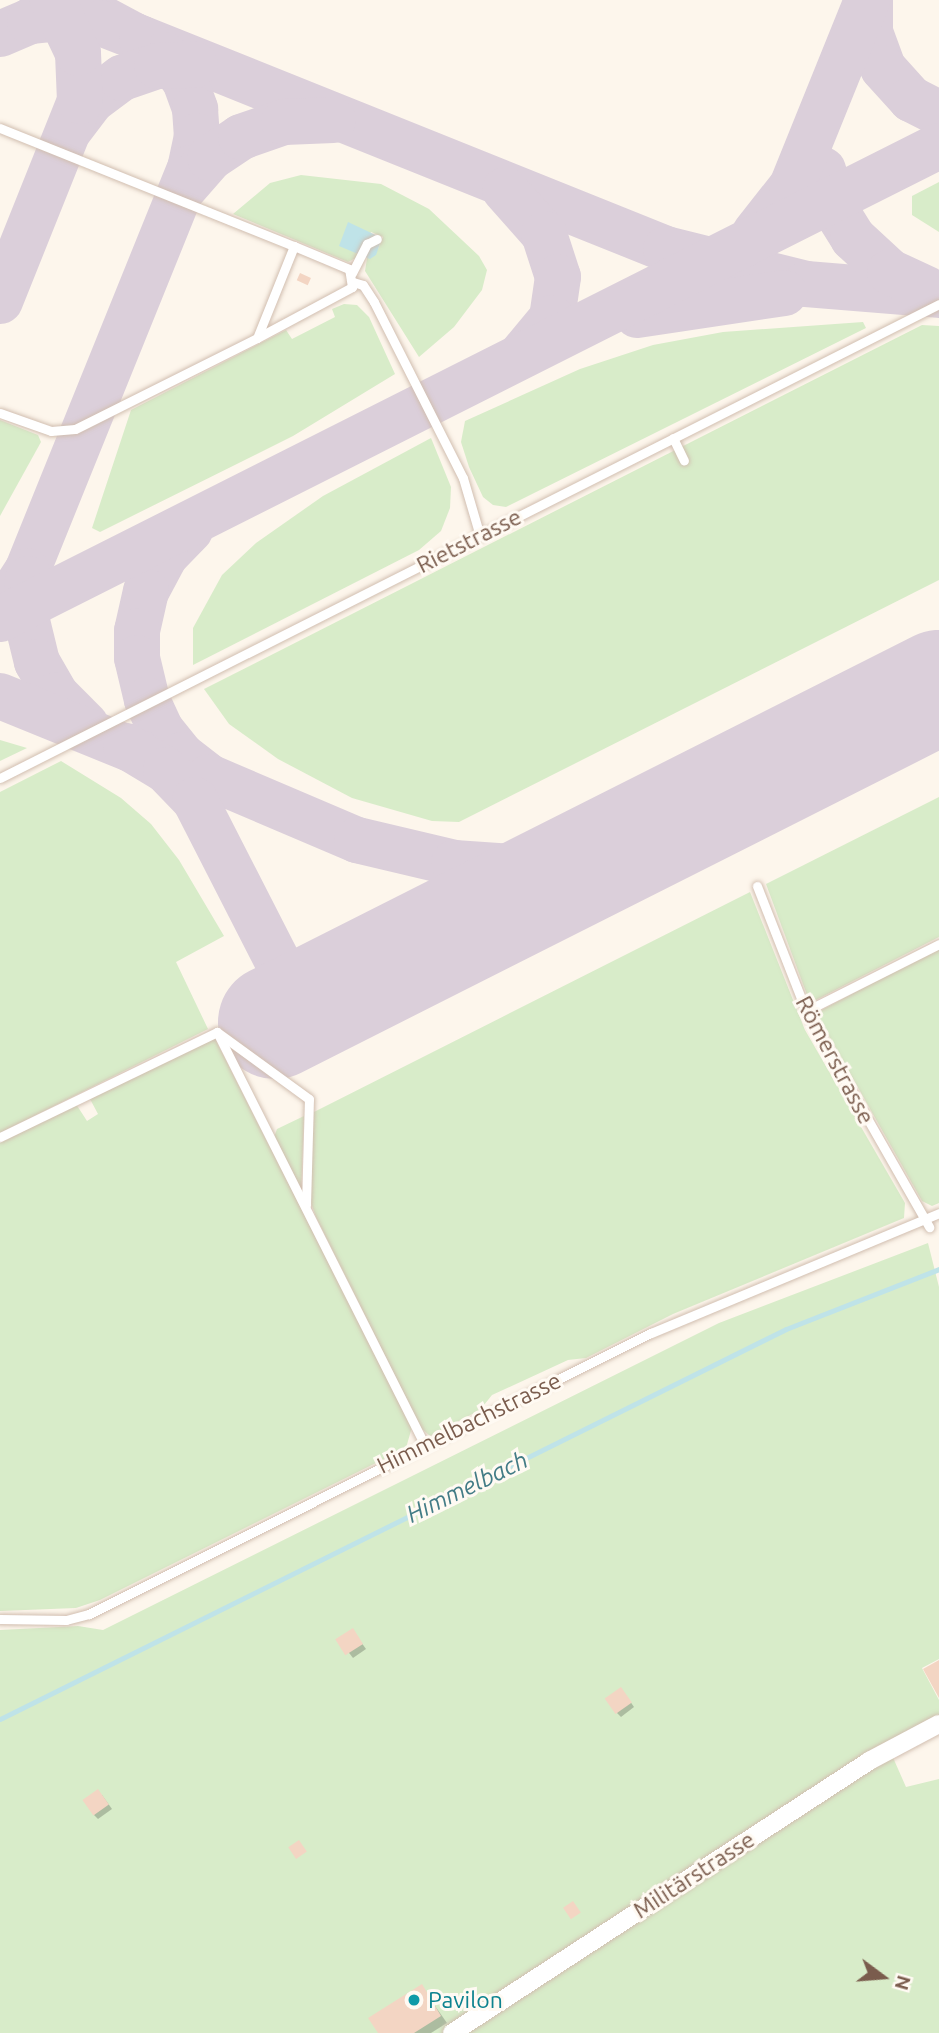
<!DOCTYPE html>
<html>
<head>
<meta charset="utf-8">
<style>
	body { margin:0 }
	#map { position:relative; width:939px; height:2033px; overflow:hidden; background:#fdf6ec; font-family:Ubuntu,sans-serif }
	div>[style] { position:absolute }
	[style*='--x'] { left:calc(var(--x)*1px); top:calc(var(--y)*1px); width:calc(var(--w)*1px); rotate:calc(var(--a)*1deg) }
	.green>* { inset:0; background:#d8ecc9 }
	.water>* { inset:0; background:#bfe3e8 }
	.shadow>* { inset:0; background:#0003 }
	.stream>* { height:5px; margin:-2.5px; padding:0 2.5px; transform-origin:2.5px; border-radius:2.5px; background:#bfe3e8 }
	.taxiway>* { height:46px; margin:-23px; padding:0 23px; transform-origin:23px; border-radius:23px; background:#dbcfda }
	.runway>* { height:114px; margin:-57px; padding:0 57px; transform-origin:57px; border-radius:57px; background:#dbcfda }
	.building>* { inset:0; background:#f3d5c3; transform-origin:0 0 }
	.roads { filter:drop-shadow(0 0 2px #d1beb0) drop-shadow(0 0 2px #d1beb0) }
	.service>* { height:9px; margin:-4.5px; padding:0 4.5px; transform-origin:4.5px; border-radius:4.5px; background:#fff }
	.minor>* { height:18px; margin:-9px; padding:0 9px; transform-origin:9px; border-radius:9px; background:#fff }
	.dots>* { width:19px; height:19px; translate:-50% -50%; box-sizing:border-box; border:4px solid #fffaf3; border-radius:50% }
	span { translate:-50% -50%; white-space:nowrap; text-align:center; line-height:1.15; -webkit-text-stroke:6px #fffaf3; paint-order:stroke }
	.street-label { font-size:23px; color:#7a5c4d }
	.culture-label { font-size:23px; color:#0d838f }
	.left { translate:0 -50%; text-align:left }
	.water-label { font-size:24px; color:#437c86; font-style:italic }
	.north { position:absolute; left:848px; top:1942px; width:70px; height:70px; -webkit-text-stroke:5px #fffaf3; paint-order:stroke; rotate:106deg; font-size:19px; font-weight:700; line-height:28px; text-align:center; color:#7a5c4d }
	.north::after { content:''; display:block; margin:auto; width:24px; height:32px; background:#7a5c4d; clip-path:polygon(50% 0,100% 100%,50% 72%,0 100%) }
</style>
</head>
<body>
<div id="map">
	<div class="green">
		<div style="clip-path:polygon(301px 175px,381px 184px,429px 209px,479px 256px,487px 270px,482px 290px,454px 327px,419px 357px,365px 271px,368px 252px,378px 249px,383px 237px,371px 232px,356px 258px,348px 262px,233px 214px,270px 183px)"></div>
		<div style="clip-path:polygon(939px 182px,939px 232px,912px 215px,912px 196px)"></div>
		<div style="clip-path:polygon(344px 304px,357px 305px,369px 317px,395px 374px,293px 436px,100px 532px,92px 528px,131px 410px,286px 330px,292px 339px,335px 317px,332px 309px)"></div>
		<div style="clip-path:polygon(863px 322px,866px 328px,506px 507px,493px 505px,483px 497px,469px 467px,461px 442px,465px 421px,580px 369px,653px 345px,723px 332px)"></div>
		<div style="clip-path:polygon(922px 325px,939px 326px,939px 580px,459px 822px,432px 821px,352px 798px,278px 759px,229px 724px,204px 689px)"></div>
		<div style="clip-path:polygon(0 420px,38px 435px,41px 442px,0 516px)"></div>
		<div style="clip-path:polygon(431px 438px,451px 487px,450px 508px,441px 531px,419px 550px,193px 665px,193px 628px,222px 575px,256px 543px,323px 496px)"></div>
		<div style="clip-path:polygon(0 740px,27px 748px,0 761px)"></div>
		<div style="clip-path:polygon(61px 761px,121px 798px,151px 824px,179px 860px,224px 936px,176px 962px,208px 1029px,0 1133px,0 792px)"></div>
		<div style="clip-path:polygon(939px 797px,939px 937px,810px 1003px,766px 884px)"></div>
		<div style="clip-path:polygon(750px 892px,805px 1030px,905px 1203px,904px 1218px,673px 1314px,586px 1358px,568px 1360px,492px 1395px,480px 1410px,430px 1436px,421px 1428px,316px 1217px,310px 1200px,314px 1112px)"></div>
		<div style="clip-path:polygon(939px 948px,939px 1203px,932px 1206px,922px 1201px,816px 1013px)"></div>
		<div style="clip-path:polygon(214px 1037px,412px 1427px,406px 1448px,100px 1600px,76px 1608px,0 1611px,0 1143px,76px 1104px,87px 1121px,98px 1114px,90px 1099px)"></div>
		<div style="clip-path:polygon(304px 1116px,301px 1191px,274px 1137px,277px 1129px)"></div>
		<div style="clip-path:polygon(928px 1243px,939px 1287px,939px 1659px,922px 1668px,939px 1700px,939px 1715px,887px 1744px,906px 1787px,939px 1779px,939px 2033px,0 2033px,0 1630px,78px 1626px,103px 1630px,719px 1323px)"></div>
	</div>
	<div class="water">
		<div style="clip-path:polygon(348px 222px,382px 238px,376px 255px,370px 259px,339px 246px)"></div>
	</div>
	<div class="shadow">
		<div style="clip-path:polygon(356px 1635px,366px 1649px,353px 1658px,339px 1640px)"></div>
		<div style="clip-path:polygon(625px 1694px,634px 1707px,621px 1717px,617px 1713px)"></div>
		<div style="clip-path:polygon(102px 1795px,112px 1809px,98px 1819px,94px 1815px)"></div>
		<div style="clip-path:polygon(421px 1986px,447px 2023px,431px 2033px,380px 2033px)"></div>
	</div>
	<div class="stream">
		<div style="--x:0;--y:1719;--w:877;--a:-26.39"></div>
		<div style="--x:786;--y:1329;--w:164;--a:-21.4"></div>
	</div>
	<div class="taxiway">
		<div style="--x:68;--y:0;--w:74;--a:28.3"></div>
		<div style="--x:133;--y:35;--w:574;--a:21.88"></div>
		<div style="--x:666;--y:249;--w:144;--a:14"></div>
		<div style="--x:806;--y:284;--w:133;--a:4.7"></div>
		<div style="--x:870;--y:0;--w:32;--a:90"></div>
		<div style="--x:870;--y:32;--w:38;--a:70"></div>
		<div style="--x:883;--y:68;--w:42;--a:47.9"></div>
		<div style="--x:911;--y:99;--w:31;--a:27"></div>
		<div style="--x:0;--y:34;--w:33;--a:-23"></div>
		<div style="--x:30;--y:21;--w:40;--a:-5.7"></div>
		<div style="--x:70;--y:17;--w:32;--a:11"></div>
		<div style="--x:101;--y:23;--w:44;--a:21.3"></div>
		<div style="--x:142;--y:39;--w:28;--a:35"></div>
		<div style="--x:165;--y:55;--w:33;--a:52"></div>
		<div style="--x:185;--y:81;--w:30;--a:70"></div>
		<div style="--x:195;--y:109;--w:27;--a:86"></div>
		<div style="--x:197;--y:136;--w:33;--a:102"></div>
		<div style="--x:190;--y:168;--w:435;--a:112"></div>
		<div style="--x:27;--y:571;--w:49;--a:123.4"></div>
		<div style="--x:70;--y:129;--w:35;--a:-53"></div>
		<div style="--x:91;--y:101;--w:39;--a:-37"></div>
		<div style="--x:122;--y:78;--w:37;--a:-19"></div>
		<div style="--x:157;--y:66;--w:38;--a:-2"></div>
		<div style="--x:823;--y:170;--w:41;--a:72.9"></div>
		<div style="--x:835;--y:209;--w:34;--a:58"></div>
		<div style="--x:853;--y:238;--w:50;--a:42.6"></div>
		<div style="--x:890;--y:272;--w:40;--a:25"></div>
		<div style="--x:184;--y:188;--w:40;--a:-49"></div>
		<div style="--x:210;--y:158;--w:37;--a:-34"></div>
		<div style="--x:241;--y:137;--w:46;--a:-19.2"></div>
		<div style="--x:284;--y:122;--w:49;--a:-2.3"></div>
		<div style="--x:505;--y:190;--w:59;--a:48.4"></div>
		<div style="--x:544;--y:234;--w:45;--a:72"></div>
		<div style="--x:558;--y:277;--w:41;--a:98.3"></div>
		<div style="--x:552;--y:318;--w:47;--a:129.8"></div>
		<div style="--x:755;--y:233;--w:60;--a:-51.8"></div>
		<div style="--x:792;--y:186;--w:201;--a:-68"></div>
		<div style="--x:0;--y:301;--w:215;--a:-68.2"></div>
		<div style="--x:80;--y:101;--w:48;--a:-92.4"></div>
		<div style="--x:78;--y:53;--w:59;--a:-115.3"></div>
		<div style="--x:637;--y:315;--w:149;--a:-8.5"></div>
		<div style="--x:190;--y:530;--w:36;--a:134"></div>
		<div style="--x:165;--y:556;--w:40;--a:118"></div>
		<div style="--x:146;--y:591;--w:41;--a:102.7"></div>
		<div style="--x:137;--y:631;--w:27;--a:90"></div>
		<div style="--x:137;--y:658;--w:43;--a:76.6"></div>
		<div style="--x:147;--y:700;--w:33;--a:65"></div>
		<div style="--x:161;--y:730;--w:32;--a:51"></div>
		<div style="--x:181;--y:755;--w:36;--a:38"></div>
		<div style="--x:209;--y:777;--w:161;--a:23.1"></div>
		<div style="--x:357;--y:840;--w:100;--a:13.3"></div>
		<div style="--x:454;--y:863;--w:58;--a:3.9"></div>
		<div style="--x:512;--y:867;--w:55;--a:-6.2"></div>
		<div style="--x:567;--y:861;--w:53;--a:-14.3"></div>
		<div style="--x:618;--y:848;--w:49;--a:-25.5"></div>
		<div style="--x:28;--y:579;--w:38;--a:93"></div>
		<div style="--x:26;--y:617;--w:46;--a:76.3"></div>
		<div style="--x:37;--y:662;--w:38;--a:60"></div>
		<div style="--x:56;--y:695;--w:42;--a:45"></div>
		<div style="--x:0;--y:619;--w:1051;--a:-26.74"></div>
		<div style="--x:0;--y:696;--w:154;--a:22.1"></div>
		<div style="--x:126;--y:746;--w:47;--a:31"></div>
		<div style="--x:166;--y:770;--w:42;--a:46"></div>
		<div style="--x:195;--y:800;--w:235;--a:62.9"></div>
	</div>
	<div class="runway">
		<div style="--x:275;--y:1022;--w:744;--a:-26.77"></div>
	</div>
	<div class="building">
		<div style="left:300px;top:273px;width:12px;height:8px;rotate:24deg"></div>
		<div style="left:353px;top:1628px;width:19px;height:21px;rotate:58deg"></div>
		<div style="clip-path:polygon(939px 1660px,939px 1698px,923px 1669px)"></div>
		<div style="left:621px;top:1687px;width:19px;height:20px;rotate:55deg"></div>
		<div style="left:98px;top:1789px;width:19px;height:19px;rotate:55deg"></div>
		<div style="left:299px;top:1840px;width:14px;height:13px;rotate:56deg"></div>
		<div style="left:573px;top:1901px;width:14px;height:12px;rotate:56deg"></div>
		<div style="clip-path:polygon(422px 1984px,441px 2016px,414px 2033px,378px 2033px,368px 2018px)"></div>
	</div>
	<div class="roads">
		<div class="service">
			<div style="--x:0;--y:128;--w:317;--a:21.9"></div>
			<div style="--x:294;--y:246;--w:99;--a:111.9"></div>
			<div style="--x:257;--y:338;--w:203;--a:153.4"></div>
			<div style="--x:75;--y:429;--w:24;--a:175"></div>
			<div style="--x:51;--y:431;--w:54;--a:-160.6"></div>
			<div style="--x:352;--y:273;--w:33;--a:-63"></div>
			<div style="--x:367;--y:244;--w:11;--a:-27"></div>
			<div style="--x:353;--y:282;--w:10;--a:17"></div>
			<div style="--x:363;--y:285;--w:20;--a:57"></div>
			<div style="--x:374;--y:302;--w:197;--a:63.2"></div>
			<div style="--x:463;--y:478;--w:60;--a:73.7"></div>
			<div style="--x:257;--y:338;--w:108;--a:-28.2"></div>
			<div style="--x:352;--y:287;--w:18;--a:-99"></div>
			<div style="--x:349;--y:269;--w:60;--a:-157.3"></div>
			<div style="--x:673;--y:438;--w:25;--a:64"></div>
			<div style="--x:0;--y:778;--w:1052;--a:-26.78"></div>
			<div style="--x:757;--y:886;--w:134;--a:68.6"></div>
			<div style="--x:806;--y:1011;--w:249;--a:60.3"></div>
			<div style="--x:806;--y:1011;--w:149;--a:-26.7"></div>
			<div style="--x:0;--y:1137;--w:241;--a:-25.8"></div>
			<div style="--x:306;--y:1205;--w:106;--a:-88.4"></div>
			<div style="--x:309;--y:1099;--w:114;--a:-143.9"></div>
			<div style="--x:217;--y:1032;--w:462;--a:63.3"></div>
			<div style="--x:0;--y:1619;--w:66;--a:0.9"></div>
			<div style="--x:66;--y:1620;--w:24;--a:-15"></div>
			<div style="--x:89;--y:1614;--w:628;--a:-26.57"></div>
			<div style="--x:651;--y:1333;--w:312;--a:-22.6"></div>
		</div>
		<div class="minor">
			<div style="--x:452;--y:2033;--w:498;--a:-33.1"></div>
			<div style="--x:869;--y:1761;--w:79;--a:-27.9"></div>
		</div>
	</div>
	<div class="dots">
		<div style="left:414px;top:2000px;background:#0f9aa8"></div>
	</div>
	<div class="street-label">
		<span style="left:469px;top:541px;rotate:-27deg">Rietstrasse</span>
		<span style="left:835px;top:1060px;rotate:62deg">Römerstrasse</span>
		<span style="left:469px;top:1423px;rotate:-26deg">Himmelbachstrasse</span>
		<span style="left:694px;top:1875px;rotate:-33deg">Militärstrasse</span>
	</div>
	<div class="culture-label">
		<span class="left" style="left:428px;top:2000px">Pavilon</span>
	</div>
	<div class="water-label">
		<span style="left:467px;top:1487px;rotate:-26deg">Himmelbach</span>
	</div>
	<div class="north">N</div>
</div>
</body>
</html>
